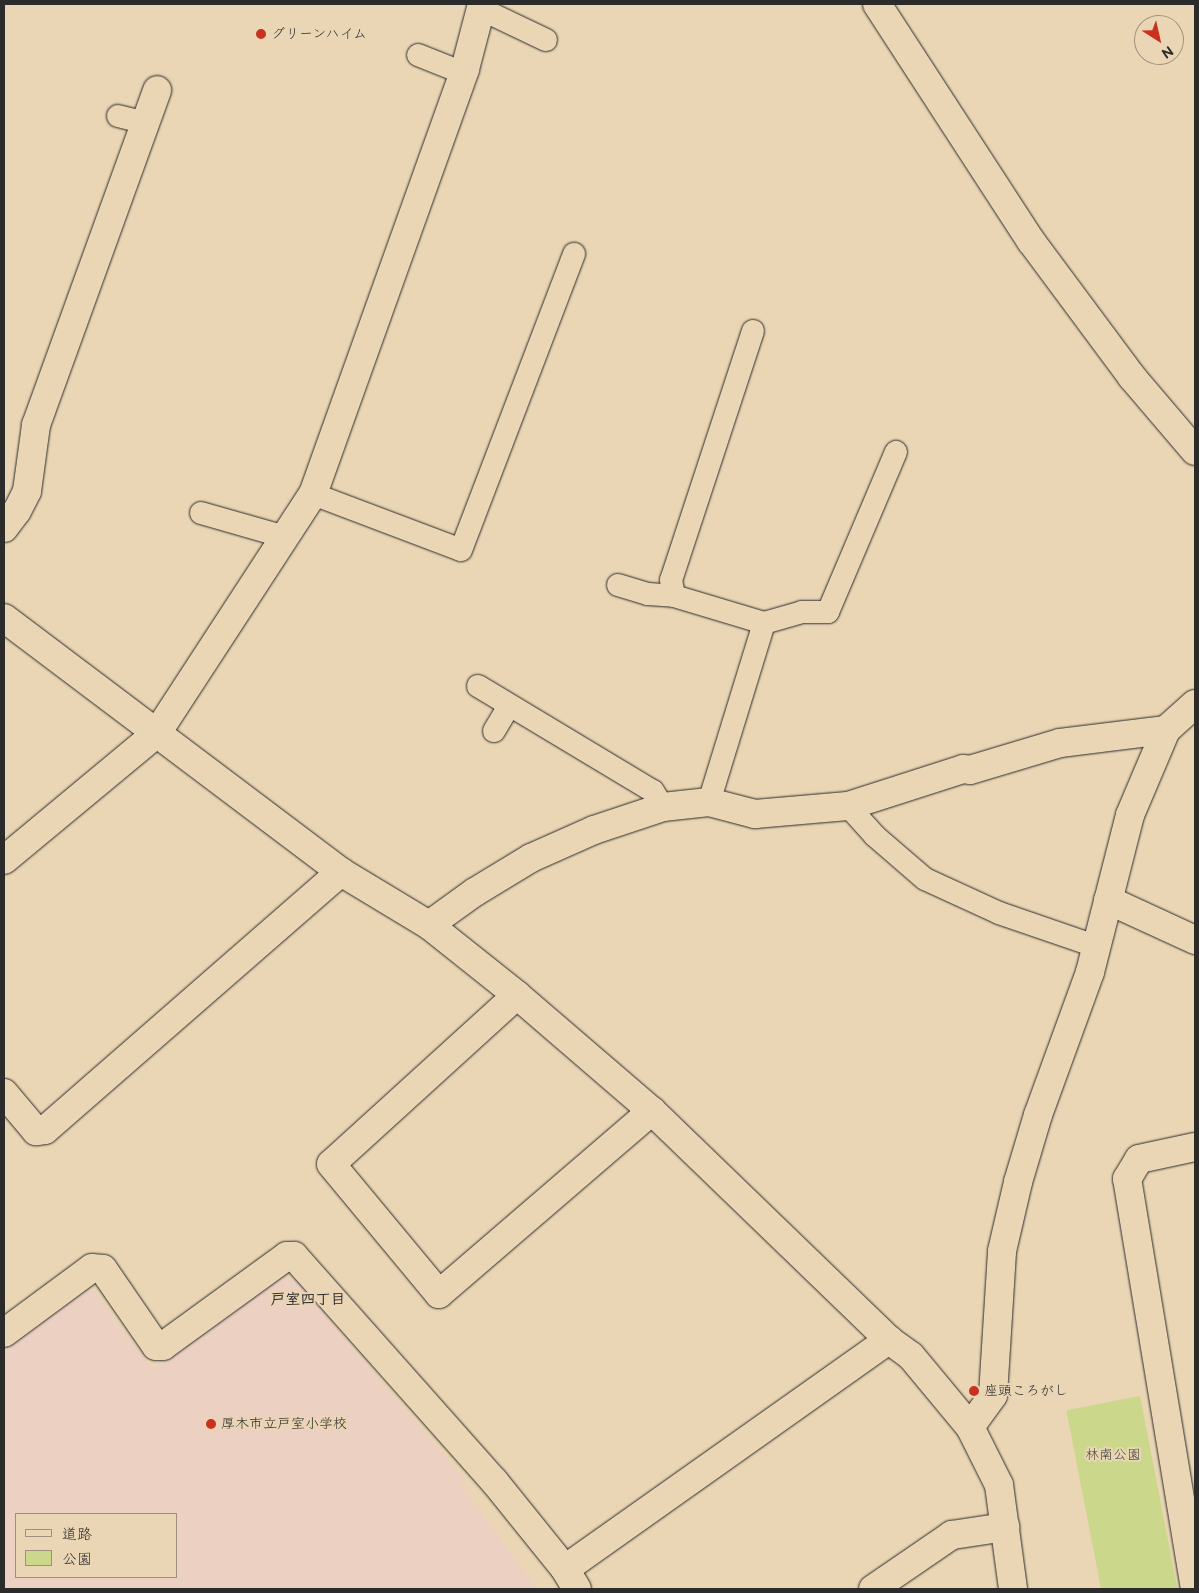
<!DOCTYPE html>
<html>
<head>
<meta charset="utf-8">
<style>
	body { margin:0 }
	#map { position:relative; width:1199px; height:1593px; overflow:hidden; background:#ead6b4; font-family:"Balsamiq Sans","Klee One",sans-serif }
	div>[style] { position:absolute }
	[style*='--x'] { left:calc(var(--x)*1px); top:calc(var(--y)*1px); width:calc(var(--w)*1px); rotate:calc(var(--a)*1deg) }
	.built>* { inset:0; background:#ecd0c2 }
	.green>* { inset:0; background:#cbd78a; transform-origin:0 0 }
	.roads { filter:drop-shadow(0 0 1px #2b2b2b) drop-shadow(0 0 1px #2b2b2b) }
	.service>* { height:22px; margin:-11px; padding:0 11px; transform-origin:11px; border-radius:11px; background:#ead6b4 }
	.minor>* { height:28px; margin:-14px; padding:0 14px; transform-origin:14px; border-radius:14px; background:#ead6b4 }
	.dots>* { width:14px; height:14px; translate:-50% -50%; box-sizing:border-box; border:2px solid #ead6b4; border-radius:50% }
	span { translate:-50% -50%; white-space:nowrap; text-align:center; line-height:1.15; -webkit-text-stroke:4px #ead6b4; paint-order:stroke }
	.poi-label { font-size:14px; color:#2b2b2b }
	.left { translate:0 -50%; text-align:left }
	.park-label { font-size:14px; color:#434539 }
	.neighbourhood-label { font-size:15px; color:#2b2b2b; font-weight:700 }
	.frame { position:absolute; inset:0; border:5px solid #2b2b2b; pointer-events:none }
	.legend { position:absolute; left:15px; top:1513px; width:162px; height:65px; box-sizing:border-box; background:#ead6b4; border:1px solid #9e927d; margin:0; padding:6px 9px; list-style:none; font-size:15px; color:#2b2b2b }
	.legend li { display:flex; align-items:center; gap:10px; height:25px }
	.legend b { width:25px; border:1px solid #9e927d }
	.north { position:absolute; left:1134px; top:15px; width:50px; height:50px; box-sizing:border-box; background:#ead6b4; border:1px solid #9e927d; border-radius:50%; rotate:145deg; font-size:14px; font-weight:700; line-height:20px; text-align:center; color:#2b2b2b }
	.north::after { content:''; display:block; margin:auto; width:18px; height:22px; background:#c8321e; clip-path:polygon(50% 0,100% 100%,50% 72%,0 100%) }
</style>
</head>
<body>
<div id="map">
	<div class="built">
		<div style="clip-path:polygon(evenodd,276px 1280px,296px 1280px,464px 1479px,461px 1485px,537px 1589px,4px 1589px,4px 1345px,79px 1287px,95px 1292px,152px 1369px,276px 1280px,16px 1514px,176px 1514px,176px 1577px,16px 1577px,16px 1514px)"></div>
	</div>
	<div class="green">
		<div style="left:1140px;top:1396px;width:196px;height:75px;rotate:79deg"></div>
	</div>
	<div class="roads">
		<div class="service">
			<div style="--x:481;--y:9;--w:72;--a:25.5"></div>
			<div style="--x:418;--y:55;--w:48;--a:21.8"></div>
			<div style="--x:118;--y:116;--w:30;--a:14"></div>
			<div style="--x:753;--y:331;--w:262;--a:108.2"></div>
			<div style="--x:671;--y:580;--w:16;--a:79"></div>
			<div style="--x:674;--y:596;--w:94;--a:16.7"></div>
			<div style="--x:764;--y:623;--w:40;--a:-16"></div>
			<div style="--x:802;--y:612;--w:26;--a:0"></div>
			<div style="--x:828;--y:612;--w:174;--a:-67"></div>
			<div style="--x:313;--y:494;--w:158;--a:20.7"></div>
			<div style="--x:461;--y:550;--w:317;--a:-69.1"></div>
			<div style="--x:201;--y:513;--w:87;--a:15.9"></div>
			<div style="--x:618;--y:585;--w:31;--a:17"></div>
			<div style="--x:648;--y:594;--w:26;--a:4"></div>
			<div style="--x:478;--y:686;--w:204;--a:31"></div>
			<div style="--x:653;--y:791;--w:19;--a:58"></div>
			<div style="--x:494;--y:731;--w:29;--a:-59"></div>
			<div style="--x:709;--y:802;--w:187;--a:-72.9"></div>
			<div style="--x:848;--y:806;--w:40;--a:48"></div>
			<div style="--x:875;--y:836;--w:66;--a:40.7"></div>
			<div style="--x:925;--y:879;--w:81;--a:24.7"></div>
			<div style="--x:999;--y:913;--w:102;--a:19"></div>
		</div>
		<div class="minor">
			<div style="--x:877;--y:4;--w:283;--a:57"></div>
			<div style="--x:1031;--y:241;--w:169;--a:53.4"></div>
			<div style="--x:1132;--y:377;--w:97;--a:49.6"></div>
			<div style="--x:4;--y:528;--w:21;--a:-53"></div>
			<div style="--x:17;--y:511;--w:22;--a:-63"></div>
			<div style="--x:27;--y:491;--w:67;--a:-82.2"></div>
			<div style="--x:36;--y:425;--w:356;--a:-70.1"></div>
			<div style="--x:4;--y:618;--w:422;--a:37"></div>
			<div style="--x:341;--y:872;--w:103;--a:31.1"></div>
			<div style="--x:429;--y:925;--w:112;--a:38.5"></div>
			<div style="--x:517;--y:995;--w:178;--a:40.7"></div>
			<div style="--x:652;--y:1111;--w:330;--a:44"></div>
			<div style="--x:889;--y:1340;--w:27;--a:36"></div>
			<div style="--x:911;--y:1356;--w:92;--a:50.3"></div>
			<div style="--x:970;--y:1427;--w:65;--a:63.4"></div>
			<div style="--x:999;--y:1485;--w:105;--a:82.3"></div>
			<div style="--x:4;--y:860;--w:199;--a:-39.7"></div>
			<div style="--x:157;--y:733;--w:285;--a:-56.9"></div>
			<div style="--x:313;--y:494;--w:451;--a:-70.3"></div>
			<div style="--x:465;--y:69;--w:67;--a:-75.3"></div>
			<div style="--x:1108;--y:900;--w:96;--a:24.7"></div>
			<div style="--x:429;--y:925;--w:57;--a:-35.7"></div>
			<div style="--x:475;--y:892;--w:66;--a:-31.3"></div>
			<div style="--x:531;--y:858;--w:69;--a:-24"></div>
			<div style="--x:594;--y:830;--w:73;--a:-18.4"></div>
			<div style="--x:663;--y:807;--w:46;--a:-6.2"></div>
			<div style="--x:709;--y:802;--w:48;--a:14.6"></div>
			<div style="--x:755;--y:814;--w:93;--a:-4.9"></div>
			<div style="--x:848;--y:806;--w:121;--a:-17.8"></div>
			<div style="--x:963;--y:769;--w:7;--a:8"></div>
			<div style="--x:970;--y:770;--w:94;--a:-16.7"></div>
			<div style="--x:1060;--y:743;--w:107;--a:-7"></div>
			<div style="--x:517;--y:995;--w:251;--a:137.7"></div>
			<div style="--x:331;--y:1164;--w:169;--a:50.3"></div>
			<div style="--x:439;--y:1294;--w:281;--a:-40.7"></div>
			<div style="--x:4;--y:1093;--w:50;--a:49.9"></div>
			<div style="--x:36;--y:1131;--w:9;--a:-6"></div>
			<div style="--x:45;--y:1130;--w:393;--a:-41.1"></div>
			<div style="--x:4;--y:1333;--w:109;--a:-36.5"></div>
			<div style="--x:92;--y:1268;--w:11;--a:5"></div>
			<div style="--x:103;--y:1269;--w:93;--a:55.5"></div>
			<div style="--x:156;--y:1346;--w:7;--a:0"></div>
			<div style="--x:163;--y:1346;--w:153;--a:-36"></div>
			<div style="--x:287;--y:1256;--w:7;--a:0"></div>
			<div style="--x:294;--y:1256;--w:301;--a:48.4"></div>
			<div style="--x:494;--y:1481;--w:113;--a:51.1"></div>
			<div style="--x:565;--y:1569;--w:23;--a:59"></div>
			<div style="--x:970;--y:1427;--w:39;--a:-54"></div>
			<div style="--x:993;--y:1395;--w:144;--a:-86.4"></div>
			<div style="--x:1002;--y:1251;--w:71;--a:-76.9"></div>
			<div style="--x:1018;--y:1182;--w:70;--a:-73.4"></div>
			<div style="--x:1038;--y:1115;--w:152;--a:-70"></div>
			<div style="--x:1090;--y:972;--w:162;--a:-75.7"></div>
			<div style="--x:1130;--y:815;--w:92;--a:-67"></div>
			<div style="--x:1166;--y:730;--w:39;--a:-42"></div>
			<div style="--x:565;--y:1569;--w:397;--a:-35.3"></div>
			<div style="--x:873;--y:1589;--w:96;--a:-34.4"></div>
			<div style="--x:952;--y:1535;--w:54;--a:-8.6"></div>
			<div style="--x:1195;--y:1589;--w:416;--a:-99.4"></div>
			<div style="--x:1127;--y:1179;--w:23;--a:-59"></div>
			<div style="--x:1139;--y:1159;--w:57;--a:-12.1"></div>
		</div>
	</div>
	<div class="dots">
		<div style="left:261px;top:34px;background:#c8321e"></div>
		<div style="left:974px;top:1391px;background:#c8321e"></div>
		<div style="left:211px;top:1424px;background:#c8321e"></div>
	</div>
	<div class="poi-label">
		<span class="left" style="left:271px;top:34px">グリーンハイム</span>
		<span class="left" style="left:984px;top:1391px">座頭ころがし</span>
		<span class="left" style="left:221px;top:1424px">厚木市立戸室小学校</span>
	</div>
	<div class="park-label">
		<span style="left:1113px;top:1455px">林南公園</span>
	</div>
	<div class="neighbourhood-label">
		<span style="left:308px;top:1300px">戸室四丁目</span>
	</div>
	<div class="frame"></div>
	<ul class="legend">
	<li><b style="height:6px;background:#ead6b4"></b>道路</li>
	<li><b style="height:14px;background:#cbd78a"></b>公園</li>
	</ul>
	<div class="north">N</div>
</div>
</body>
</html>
